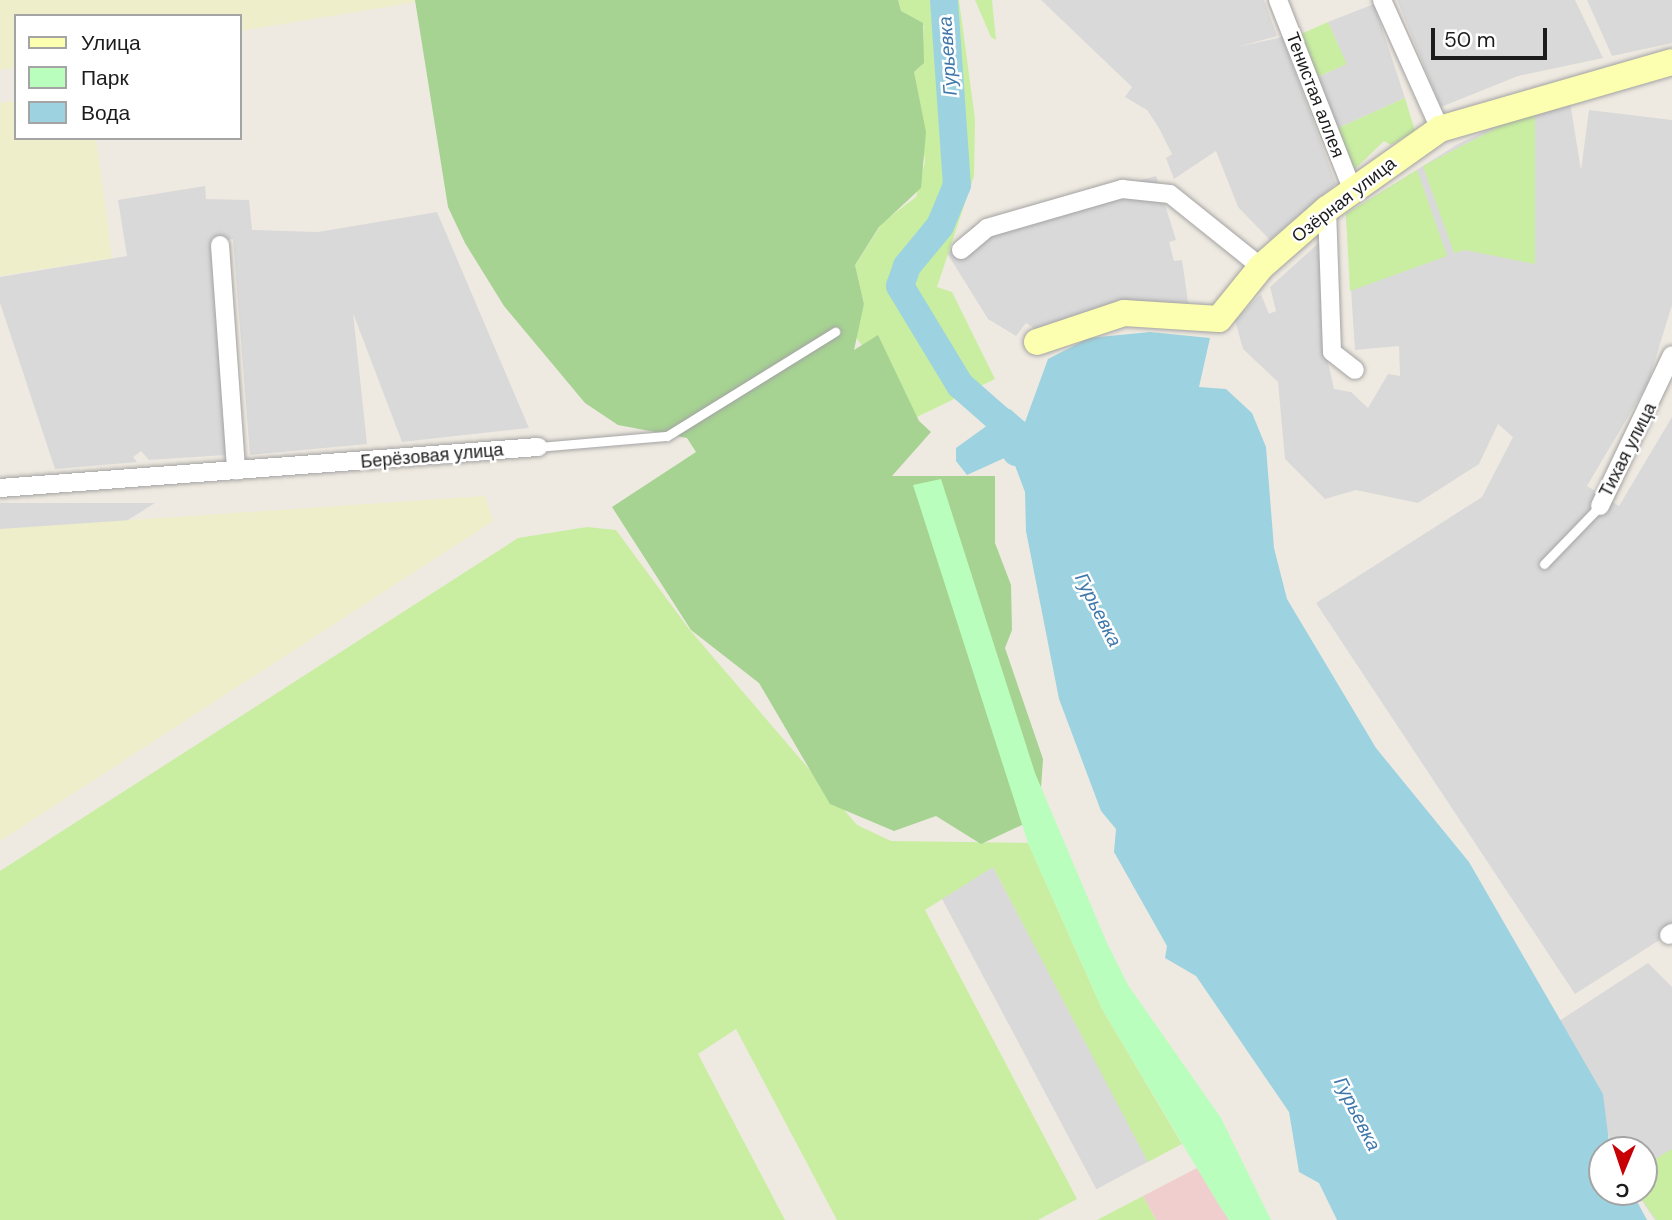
<!DOCTYPE html>
<html>
<head>
<meta charset="utf-8">
<style>
	body { margin:0 }
	#map { position:relative; width:1672px; height:1220px; overflow:hidden; background:#efeae1; font-family:"DM Sans",sans-serif }
	div>[style] { position:absolute }
	[style*='--x'] { left:calc(var(--x)*1px); top:calc(var(--y)*1px); width:calc(var(--w)*1px); rotate:calc(var(--a)*1deg) }
	.residential>* { inset:0; background:#dad9d9; transform-origin:0 0 }
	.commercial>* { inset:0; background:#f1cece }
	.farmland>* { inset:0; background:#eeefca }
	.grass>* { inset:0; background:#c9eea1; transform-origin:0 0 }
	.forest>* { inset:0; background:#a6d292 }
	.park>* { inset:0; background:#b9febc }
	.water>* { inset:0; background:#9dd3e0 }
	.river>* { height:28px; margin:-14px; padding:0 14px; transform-origin:14px; border-radius:14px; background:#9dd3e0 }
	.roads { filter:drop-shadow(0 0 2px #a3a3a3) drop-shadow(0 0 2px #a3a3a3) }
	.lane>* { height:9px; margin:-4.5px; padding:0 4.5px; transform-origin:4.5px; border-radius:4.5px; background:#fff }
	.street>* { height:18px; margin:-9px; padding:0 9px; transform-origin:9px; border-radius:9px; background:#fff }
	.secondary>* { height:26px; margin:-13px; padding:0 13px; transform-origin:13px; border-radius:13px; background:#fcffaf }
	span { translate:-50% -50%; white-space:nowrap; text-align:center; line-height:1.15; -webkit-text-stroke:5px #fff; paint-order:stroke }
	.street-label { font-size:18px; color:#1c1c1c }
	.water-label { font-size:19px; color:#3f78ab; font-style:italic }
	.legend { position:absolute; left:14px; top:14px; width:228px; height:126px; box-sizing:border-box; background:#fff; border:2px solid #a4a4a4; margin:0; padding:9px 12px; list-style:none; font-size:21px; color:#1c1c1c }
	.legend li { display:flex; align-items:center; gap:14px; height:35px }
	.legend b { width:35px; border:2px solid #a4a4a4 }
	.north { position:absolute; left:1588px; top:1136px; width:70px; height:70px; box-sizing:border-box; background:#fff; border:2px solid #a4a4a4; border-radius:50%; rotate:182deg; font-size:19px; font-weight:700; line-height:28px; text-align:center; color:#1c1c1c }
	.north::after { content:''; display:block; margin:auto; width:24px; height:32px; background:#c80005; clip-path:polygon(50% 0,100% 100%,50% 72%,0 100%) }
	.scale { position:absolute; left:1431px; top:28px; width:116px; height:32px; box-sizing:border-box; border:4px solid #1c1c1c; border-top:0; padding-left:9px; font-size:21px; line-height:24px; white-space:nowrap; color:#1c1c1c; -webkit-text-stroke:5px #fff; paint-order:stroke }
</style>
</head>
<body>
<div id="map">
	<div class="residential">
		<div style="clip-path:polygon(1041px 0,1264px 0,1277px 36px,1237px 47px,1282px 37px,1336px 184px,1270px 240px,1238px 207px,1216px 151px,1174px 179px,1166px 158px,1172px 154px,1159px 128px,1147px 110px,1125px 97px,1132px 87px)"></div>
		<div style="clip-path:polygon(1397px 0,1575px 0,1603px 58px,1518px 76px,1441px 107px)"></div>
		<div style="clip-path:polygon(1587px 0,1672px 0,1672px 43px,1612px 56px)"></div>
		<div style="clip-path:polygon(1374px 4px,1405px 98px,1336px 129px,1316px 78px,1346px 64px,1328px 22px)"></div>
		<div style="clip-path:polygon(1570px 102px,1581px 170px,1589px 110px,1672px 120px,1672px 305px,1648px 383px,1587px 486px,1619px 506px,1672px 417px,1672px 932px,1575px 994px,1316px 603px,1482px 497px,1513px 437px,1498px 424px,1479px 464px,1418px 503px,1356px 490px,1325px 499px,1285px 459px,1278px 382px,1243px 349px,1235px 320px,1261px 294px,1269px 314px,1276px 311px,1270px 287px,1322px 240px,1327px 358px,1334px 389px,1351px 392px,1368px 408px,1388px 374px,1400px 376px,1399px 346px,1355px 350px,1346px 214px,1458px 144px,1539px 105px)"></div>
		<div style="clip-path:polygon(1156px 176px,1176px 240px,1169px 242px,1174px 261px,1182px 260px,1190px 315px,1038px 331px,1026px 323px,1016px 336px,988px 319px,947px 253px,973px 226px)"></div>
		<div style="clip-path:polygon(205px 186px,206px 199px,249px 200px,252px 230px,318px 232px,437px 212px,529px 428px,402px 442px,353px 313px,367px 444px,250px 455px,233px 239px,211px 243px,226px 455px,149px 460px,141px 451px,133px 457px,137px 462px,55px 469px,0 303px,0 277px,127px 256px,118px 200px)"></div>
		<div style="clip-path:polygon(0 503px,155px 503px,0 601px)"></div>
		<div style="left:993px;top:867px;width:333px;height:60px;rotate:62deg"></div>
		<div style="clip-path:polygon(1648px 963px,1672px 987px,1672px 1220px,1655px 1220px,1636px 1192px,1644px 1192px,1644px 1150px,1615px 1150px,1559px 1021px)"></div>
	</div>
	<div class="commercial">
		<div style="clip-path:polygon(1197px 1168px,1229px 1220px,1156px 1220px,1143px 1196px)"></div>
	</div>
	<div class="farmland">
		<div style="clip-path:polygon(0 0,415px 0,416px 2px,240px 31px,240px 16px,16px 16px,16px 67px,0 70px)"></div>
		<div style="clip-path:polygon(16px 101px,16px 138px,96px 138px,112px 258px,0 276px,0 103px)"></div>
		<div style="clip-path:polygon(485px 496px,493px 521px,0 841px,0 529px)"></div>
	</div>
	<div class="grass">
		<div style="clip-path:polygon(898px 0,959px 0,975px 119px,974px 176px,937px 287px,952px 292px,995px 379px,915px 418px,855px 336px,864px 304px,855px 265px,883px 222px,916px 197px,925px 162px,914px 72px,922px 65px,924px 26px,901px 11px)"></div>
		<div style="clip-path:polygon(975px 0,992px 0,996px 40px,991px 37px)"></div>
		<div style="left:1328px;top:22px;width:46px;height:32px;rotate:66deg"></div>
		<div style="clip-path:polygon(1405px 98px,1415px 131px,1391px 145px,1384px 141px,1354px 170px,1336px 129px)"></div>
		<div style="clip-path:polygon(1535px 108px,1535px 264px,1465px 250px,1454px 253px,1423px 166px)"></div>
		<div style="clip-path:polygon(1417px 170px,1447px 256px,1350px 291px,1346px 214px)"></div>
		<div style="clip-path:polygon(587px 527px,616px 530px,689px 629px,857px 825px,891px 841px,1028px 843px,1102px 1009px,1182px 1144px,1148px 1162px,993px 867px,925px 910px,1077px 1199px,1038px 1220px,837px 1220px,736px 1029px,698px 1054px,785px 1220px,0 1220px,0 871px,518px 538px)"></div>
		<div style="clip-path:polygon(1672px 1149px,1672px 1220px,1656px 1220px,1637px 1192px,1644px 1192px,1644px 1166px)"></div>
		<div style="clip-path:polygon(1143px 1196px,1156px 1220px,1097px 1220px)"></div>
	</div>
	<div class="forest">
		<div style="clip-path:polygon(415px 0,898px 0,901px 11px,923px 23px,924px 63px,914px 72px,926px 132px,921px 188px,879px 227px,855px 265px,864px 304px,854px 350px,878px 335px,919px 421px,931px 432px,892px 476px,995px 476px,995px 543px,1011px 585px,1012px 630px,1005px 648px,1043px 759px,1039px 817px,981px 844px,936px 816px,894px 831px,830px 804px,759px 683px,691px 630px,612px 507px,696px 452px,687px 438px,618px 425px,585px 403px,504px 306px,465px 243px,448px 207px)"></div>
	</div>
	<div class="park">
		<div style="clip-path:polygon(941px 479px,1035px 773px,1107px 943px,1128px 985px,1221px 1118px,1271px 1220px,1229px 1220px,1219px 1205px,1102px 1009px,1028px 843px,913px 485px)"></div>
	</div>
	<div class="water">
		<div style="clip-path:polygon(1150px 332px,1210px 338px,1199px 387px,1226px 389px,1252px 413px,1266px 447px,1274px 548px,1287px 599px,1376px 748px,1469px 862px,1603px 1094px,1610px 1150px,1602px 1150px,1602px 1192px,1632px 1192px,1647px 1220px,1337px 1220px,1319px 1183px,1299px 1172px,1289px 1112px,1196px 976px,1165px 958px,1167px 946px,1114px 852px,1116px 829px,1101px 811px,1059px 699px,1026px 531px,1025px 492px,1011px 455px,967px 475px,956px 461px,956px 448px,1010px 409px,1025px 422px,1048px 359px,1089px 338px)"></div>
	</div>
	<div class="river">
		<div style="--x:944;--y:0;--w:185;--a:86"></div>
		<div style="--x:957;--y:185;--w:44;--a:112.5"></div>
		<div style="--x:940;--y:226;--w:52;--a:129.5"></div>
		<div style="--x:907;--y:266;--w:21;--a:109"></div>
		<div style="--x:900;--y:286;--w:116;--a:58.8"></div>
		<div style="--x:960;--y:385;--w:53;--a:41.2"></div>
		<div style="--x:1000;--y:420;--w:36;--a:63"></div>
	</div>
	<div class="roads">
		<div class="lane">
			<div style="--x:538;--y:447;--w:129;--a:-4.9"></div>
			<div style="--x:667;--y:436;--w:198;--a:-31.8"></div>
			<div style="--x:1544;--y:564;--w:81;--a:-46"></div>
		</div>
		<div class="street">
			<div style="--x:1278;--y:0;--w:203;--a:68.6"></div>
			<div style="--x:1382;--y:0;--w:141;--a:65.8"></div>
			<div style="--x:1327;--y:209;--w:143;--a:88"></div>
			<div style="--x:1332;--y:352;--w:29;--a:38"></div>
			<div style="--x:220;--y:245;--w:226;--a:85.9"></div>
			<div style="--x:961;--y:250;--w:34;--a:-40"></div>
			<div style="--x:987;--y:228;--w:141;--a:-16.1"></div>
			<div style="--x:1122;--y:189;--w:48;--a:5.9"></div>
			<div style="--x:1170;--y:194;--w:117;--a:38.7"></div>
			<div style="--x:0;--y:488;--w:540;--a:-4.36"></div>
			<div style="--x:1600;--y:506;--w:167;--a:-64.5"></div>
			<div style="--x:1669;--y:935;--w:4;--a:-34"></div>
		</div>
		<div class="secondary">
			<div style="--x:1037;--y:342;--w:92;--a:-18.4"></div>
			<div style="--x:1124;--y:313;--w:95;--a:3.6"></div>
			<div style="--x:1219;--y:319;--w:67;--a:-51.1"></div>
			<div style="--x:1261;--y:267;--w:88;--a:-41.3"></div>
			<div style="--x:1327;--y:209;--w:138;--a:-35.3"></div>
			<div style="--x:1440;--y:129;--w:241;--a:-16.1"></div>
		</div>
	</div>
	<div class="street-label">
		<span style="left:1315px;top:95px;rotate:69deg">Тенистая аллея</span>
		<span style="left:1344px;top:200px;rotate:-38deg">Озёрная улица</span>
		<span style="left:1628px;top:450px;rotate:-63deg">Тихая улица</span>
		<span style="left:432px;top:456px;rotate:-5deg">Берёзовая улица</span>
	</div>
	<div class="water-label">
		<span style="left:948px;top:56px;rotate:-94deg">Гурьевка</span>
		<span style="left:1098px;top:610px;rotate:63deg">Гурьевка</span>
		<span style="left:1357px;top:1114px;rotate:63deg">Гурьевка</span>
	</div>
	<ul class="legend">
	<li><b style="height:9px;background:#fcffaf"></b>Улица</li>
	<li><b style="height:19px;background:#b9febc"></b>Парк</li>
	<li><b style="height:19px;background:#9dd3e0"></b>Вода</li>
	</ul>
	<div class="north">С</div>
	<div class="scale">50 m</div>
</div>
</body>
</html>
